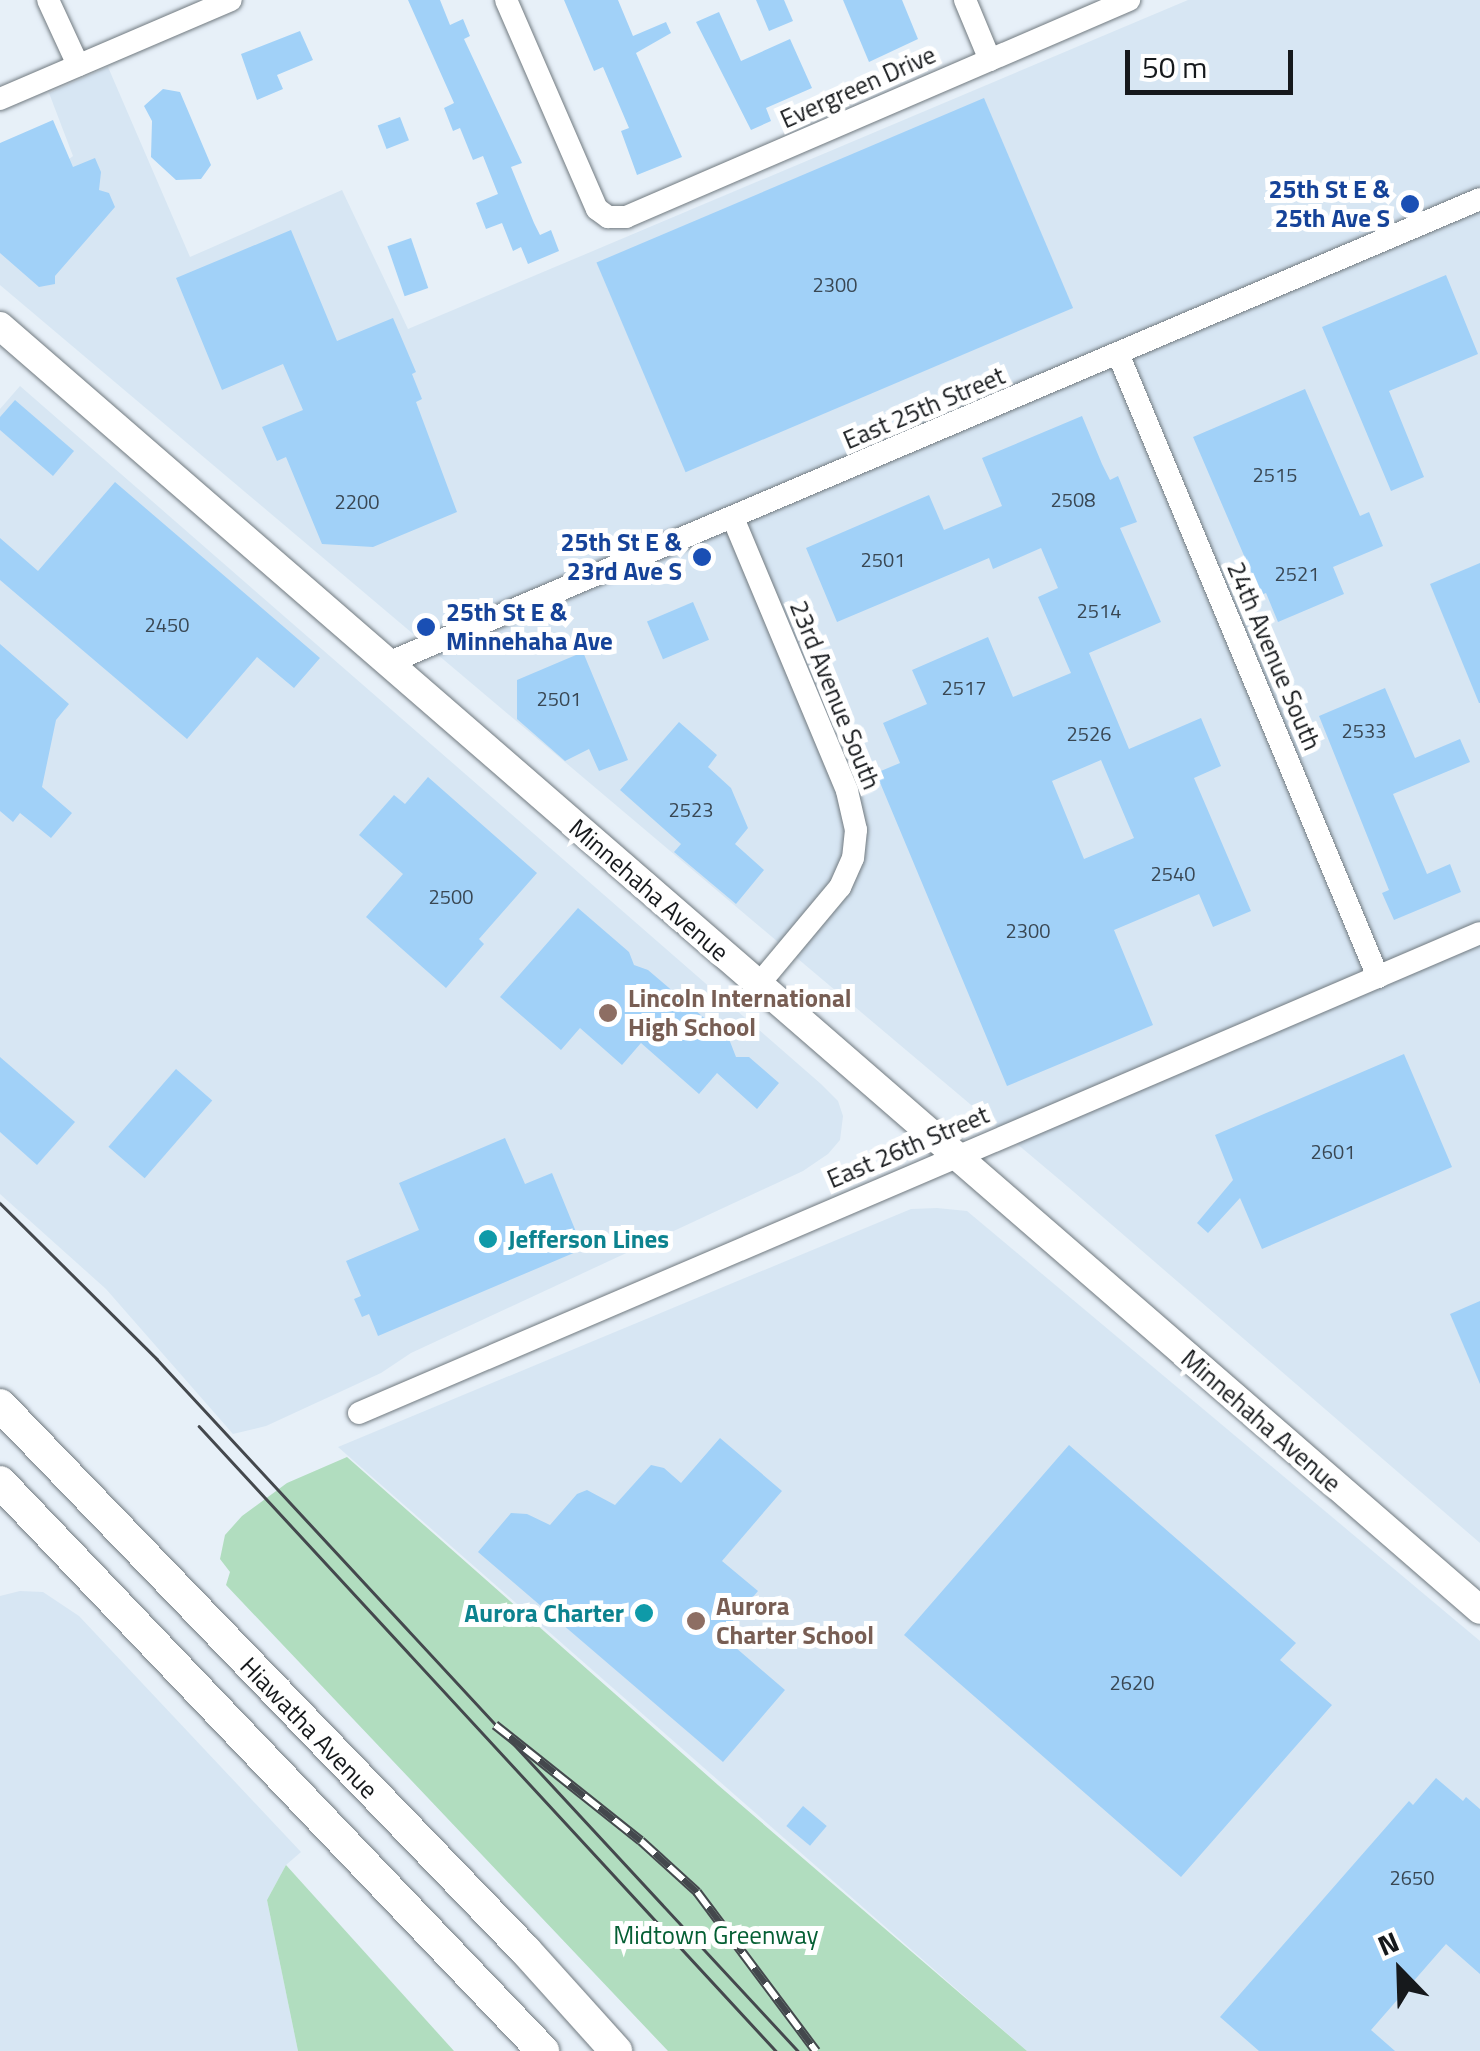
<!DOCTYPE html>
<html>
<head>
<meta charset="utf-8">
<style>
	body { margin:0 }
	#map { position:relative; width:1480px; height:2051px; overflow:hidden; background:#e7f0f8; font-family:"Titillium Web",sans-serif }
	div>[style] { position:absolute }
	[style*='--x'] { left:calc(var(--x)*1px); top:calc(var(--y)*1px); width:calc(var(--w)*1px); rotate:calc(var(--a)*1deg) }
	.built>* { inset:0; background:#d7e6f3 }
	.green>* { inset:0; background:#b1ddbf }
	.building>* { inset:0; background:#a1d1f8; transform-origin:0 0 }
	.roads { filter:drop-shadow(0 0 2px #717a80) drop-shadow(0 0 2px #717a80) }
	.minor>* { height:22px; margin:-11px; padding:0 11px; transform-origin:11px; border-radius:11px; background:#fff }
	.major>* { height:28px; margin:-14px; padding:0 14px; transform-origin:14px; border-radius:14px; background:#fff }
	.highway>* { height:32px; margin:-16px; padding:0 16px; transform-origin:16px; border-radius:16px; background:#fff }
	.tram>* { height:2.5px; margin:-1.25px; padding:0 1.25px; transform-origin:1.25px; border-radius:1.25px; background:#44484d }
	.rail>* { height:10px; margin-top:-5px; transform-origin:0; background:repeating-linear-gradient(90deg,#fff 0 19px,#44484d 0 38px); box-sizing:border-box; border-block:2px solid #44484d }
	.dots>* { width:28px; height:28px; translate:-50% -50%; box-sizing:border-box; border:5px solid #fff; border-radius:50% }
	span { translate:-50% -50%; white-space:nowrap; text-align:center; line-height:1.15; -webkit-text-stroke:10px #fff; paint-order:stroke }
	.number-label { font-size:20px; color:#394753 }
	.number-label span { -webkit-text-stroke-width:0 }
	.street-label { font-size:25px; color:#16191c }
	.transit-label { font-size:25px; color:#164399; font-weight:700 }
	.right { translate:-100% -50%; text-align:right }
	.left { translate:0 -50%; text-align:left }
	.education-label { font-size:25px; color:#785e54; font-weight:700 }
	.culture-label { font-size:25px; color:#0d838f; font-weight:700 }
	.park-label { font-size:25px; color:#055f34 }
	.north { position:absolute; left:1350px; top:1921px; width:100px; height:100px; -webkit-text-stroke:8px #fff; paint-order:stroke; rotate:337deg; font-size:28px; font-weight:700; line-height:40px; text-align:center; color:#16191c }
	.north::after { content:''; display:block; margin:auto; width:35px; height:45px; background:#16191c; clip-path:polygon(50% 0,100% 100%,50% 72%,0 100%) }
	.scale { position:absolute; left:1125px; top:50px; width:168px; height:45px; box-sizing:border-box; border:5px solid #16191c; border-top:0; padding-left:12px; font-size:30px; line-height:35px; white-space:nowrap; color:#16191c; -webkit-text-stroke:8px #fff; paint-order:stroke }
</style>
</head>
<body>
<div id="map">
	<div class="built">
		<div style="clip-path:polygon(1188px 0,1480px 0,1480px 1543px,1067px 1186px,0 285px,0 182px,18px 199px,73px 156px,49px 93px,108px 67px,190px 257px,342px 190px,408px 329px)"></div>
		<div style="clip-path:polygon(20px 386px,821px 1084px,838px 1101px,843px 1116px,840px 1140px,828px 1154px,803px 1171px,411px 1353px,381px 1373px,266px 1426px,233px 1434px,106px 1289px,0 1194px,0 409px)"></div>
		<div style="clip-path:polygon(937px 1208px,967px 1211px,1480px 1641px,1480px 2051px,1027px 2051px,338px 1447px,911px 1209px)"></div>
		<div style="clip-path:polygon(20px 1591px,43px 1592px,79px 1616px,301px 1852px,286px 1865px,267px 1900px,298px 2051px,0 2051px,0 1596px)"></div>
	</div>
	<div class="green">
		<div style="clip-path:polygon(347px 1457px,718px 1785px,1027px 2051px,668px 2051px,226px 1585px,230px 1572px,220px 1559px,225px 1535px,242px 1516px,287px 1483px)"></div>
		<div style="clip-path:polygon(286px 1865px,454px 2051px,298px 2051px,267px 1900px)"></div>
	</div>
	<div class="building">
		<div style="clip-path:polygon(408px 0,440px 0,450px 25px,463px 19px,470px 36px,464px 39px,522px 163px,511px 167px,534px 223px,540px 235px,551px 230px,559px 251px,528px 264px,521px 247px,513px 251px,502px 223px,486px 229px,476px 203px,498px 194px,483px 156px,473px 160px,460px 128px,453px 131px,444px 108px,454px 103px)"></div>
		<div style="clip-path:polygon(564px 0,618px 0,633px 36px,666px 22px,671px 33px,636px 53px,682px 157px,637px 175px,621px 131px,629px 128px,603px 67px,594px 71px)"></div>
		<div style="clip-path:polygon(756px 0,784px 0,793px 21px,769px 31px)"></div>
		<div style="clip-path:polygon(843px 0,902px 0,918px 39px,869px 62px)"></div>
		<div style="clip-path:polygon(719px 12px,741px 61px,790px 39px,812px 88px,766px 108px,771px 121px,751px 130px,696px 22px)"></div>
		<div style="clip-path:polygon(300px 31px,313px 60px,277px 75px,283px 89px,257px 100px,241px 54px)"></div>
		<div style="clip-path:polygon(163px 89px,180px 92px,211px 165px,201px 179px,176px 180px,151px 157px,152px 121px,144px 106px)"></div>
		<div style="left:984px;top:98px;width:228px;height:421px;rotate:67deg"></div>
		<div style="left:400px;top:117px;width:25px;height:24px;rotate:69deg"></div>
		<div style="clip-path:polygon(53px 120px,73px 167px,95px 158px,101px 172px,99px 190px,109px 193px,115px 207px,55px 276px,55px 284px,39px 287px,0 253px,0 143px)"></div>
		<div style="clip-path:polygon(291px 230px,337px 341px,393px 318px,416px 372px,412px 374px,422px 399px,416px 402px,457px 512px,373px 547px,322px 544px,286px 457px,277px 461px,262px 427px,303px 410px,283px 364px,222px 390px,176px 278px)"></div>
		<div style="left:411px;top:238px;width:53px;height:25px;rotate:71deg"></div>
		<div style="clip-path:polygon(1446px 275px,1478px 354px,1389px 391px,1424px 477px,1391px 491px,1322px 327px)"></div>
		<div style="clip-path:polygon(1305px 389px,1360px 516px,1369px 512px,1383px 546px,1333px 567px,1344px 594px,1278px 622px,1266px 593px,1261px 595px,1193px 437px)"></div>
		<div style="clip-path:polygon(15px 400px,74px 451px,53px 476px,0 430px,0 417px)"></div>
		<div style="clip-path:polygon(evenodd,1082px 416px,1102px 464px,1110px 480px,1118px 476px,1137px 522px,1120px 528px,1161px 622px,1089px 653px,1129px 749px,1201px 718px,1221px 766px,1194px 778px,1251px 911px,1213px 927px,1199px 894px,1114px 930px,1153px 1025px,1007px 1086px,876px 773px,900px 763px,883px 723px,927px 704px,912px 670px,988px 637px,1013px 697px,1071px 673px,1038px 597px,1058px 588px,1041px 548px,993px 569px,989px 558px,837px 622px,806px 548px,929px 495px,944px 530px,1002px 506px,982px 458px,1082px 416px,1101px 760px,1134px 838px,1084px 859px,1052px 781px,1101px 760px)"></div>
		<div style="clip-path:polygon(115px 482px,320px 658px,294px 688px,257px 657px,187px 739px,0 580px,0 538px,38px 571px)"></div>
		<div style="clip-path:polygon(1480px 563px,1480px 703px,1479px 703px,1430px 584px)"></div>
		<div style="left:693px;top:602px;width:41px;height:50px;rotate:67deg"></div>
		<div style="clip-path:polygon(0 644px,69px 704px,56px 720px,42px 787px,72px 813px,51px 838px,20px 813px,13px 822px,0 811px)"></div>
		<div style="clip-path:polygon(583px 652px,628px 760px,599px 771px,589px 749px,565px 761px,517px 719px,517px 680px)"></div>
		<div style="clip-path:polygon(1385px 688px,1415px 758px,1460px 739px,1470px 762px,1393px 794px,1427px 874px,1450px 864px,1461px 892px,1394px 920px,1382px 893px,1389px 890px,1319px 716px)"></div>
		<div style="clip-path:polygon(679px 722px,717px 755px,708px 767px,731px 788px,748px 828px,735px 844px,764px 870px,736px 904px,674px 852px,681px 844px,620px 790px)"></div>
		<div style="clip-path:polygon(428px 777px,537px 873px,479px 939px,484px 944px,446px 988px,366px 917px,403px 874px,359px 835px,394px 795px,405px 804px)"></div>
		<div style="clip-path:polygon(578px 908px,629px 952px,634px 965px,648px 970px,729px 1039px,736px 1057px,749px 1057px,779px 1083px,757px 1109px,717px 1073px,699px 1094px,641px 1043px,622px 1065px,580px 1028px,561px 1050px,500px 997px)"></div>
		<div style="clip-path:polygon(1404px 1054px,1452px 1167px,1262px 1249px,1240px 1198px,1208px 1233px,1197px 1223px,1233px 1180px,1215px 1135px)"></div>
		<div style="clip-path:polygon(0 1057px,75px 1122px,37px 1165px,0 1132px)"></div>
		<div style="left:176px;top:1069px;width:48px;height:103px;rotate:41deg"></div>
		<div style="clip-path:polygon(505px 1138px,525px 1184px,552px 1173px,583px 1249px,378px 1336px,369px 1314px,362px 1317px,354px 1299px,361px 1296px,346px 1261px,419px 1230px,399px 1183px)"></div>
		<div style="clip-path:polygon(1480px 1301px,1480px 1384px,1450px 1314px)"></div>
		<div style="clip-path:polygon(720px 1438px,782px 1491px,722px 1561px,758px 1591px,721px 1635px,785px 1690px,723px 1762px,478px 1552px,511px 1513px,527px 1514px,550px 1525px,577px 1494px,587px 1490px,615px 1505px,651px 1465px,664px 1468px,681px 1483px)"></div>
		<div style="clip-path:polygon(1069px 1445px,1296px 1643px,1280px 1660px,1332px 1705px,1181px 1877px,904px 1635px)"></div>
		<div style="clip-path:polygon(1436px 1778px,1463px 1801px,1466px 1797px,1480px 1809px,1480px 1974px,1446px 1944px,1371px 2030px,1395px 2051px,1259px 2051px,1220px 2017px,1409px 1801px,1413px 1805px)"></div>
		<div style="left:803px;top:1806px;width:31px;height:26px;rotate:40deg"></div>
	</div>
	<div class="roads">
		<div class="minor">
			<div style="--x:48;--y:0;--w:72;--a:65.2"></div>
			<div style="--x:506;--y:0;--w:228;--a:66.5"></div>
			<div style="--x:597;--y:209;--w:14;--a:36"></div>
			<div style="--x:608;--y:217;--w:18;--a:0"></div>
			<div style="--x:626;--y:217;--w:548;--a:-23.34"></div>
			<div style="--x:965;--y:0;--w:65;--a:67.4"></div>
			<div style="--x:0;--y:99;--w:251;--a:-23.2"></div>
			<div style="--x:1119;--y:356;--w:673;--a:67.36"></div>
			<div style="--x:733;--y:518;--w:296;--a:67.3"></div>
			<div style="--x:847;--y:791;--w:40;--a:77"></div>
			<div style="--x:856;--y:830;--w:28;--a:96"></div>
			<div style="--x:853;--y:858;--w:32;--a:114"></div>
			<div style="--x:840;--y:887;--w:128;--a:129.9"></div>
			<div style="--x:388;--y:663;--w:1186;--a:-23.02"></div>
			<div style="--x:359;--y:1413;--w:1219;--a:-23.18"></div>
		</div>
		<div class="major">
			<div style="--x:0;--y:326;--w:1959;--a:40.94"></div>
		</div>
		<div class="highway">
			<div style="--x:0;--y:1405;--w:758;--a:46.07"></div>
			<div style="--x:526;--y:1951;--w:135;--a:48"></div>
			<div style="--x:0;--y:1482;--w:787;--a:46.34"></div>
		</div>
	</div>
	<div class="tram">
		<div style="--x:0;--y:1203;--w:221;--a:44.8"></div>
		<div style="--x:157;--y:1359;--w:943;--a:47.19"></div>
		<div style="--x:199;--y:1426;--w:851;--a:47.29"></div>
	</div>
	<div class="rail">
		<div style="--x:495;--y:1725;--w:186;--a:38.5"></div>
		<div style="--x:641;--y:1841;--w:76;--a:42.3"></div>
		<div style="--x:697;--y:1892;--w:199;--a:53.2"></div>
	</div>
	<div class="dots">
		<div style="left:1410px;top:204px;background:#1a4fb4"></div>
		<div style="left:702px;top:557px;background:#1a4fb4"></div>
		<div style="left:426px;top:627px;background:#1a4fb4"></div>
		<div style="left:608px;top:1013px;background:#8d6e63"></div>
		<div style="left:488px;top:1239px;background:#0f9aa8"></div>
		<div style="left:644px;top:1613px;background:#0f9aa8"></div>
		<div style="left:696px;top:1621px;background:#8d6e63"></div>
	</div>
	<div class="number-label">
		<span style="left:835px;top:284px">2300</span>
		<span style="left:1275px;top:474px">2515</span>
		<span style="left:1073px;top:499px">2508</span>
		<span style="left:357px;top:501px">2200</span>
		<span style="left:883px;top:559px">2501</span>
		<span style="left:1297px;top:573px">2521</span>
		<span style="left:1099px;top:610px">2514</span>
		<span style="left:167px;top:624px">2450</span>
		<span style="left:964px;top:687px">2517</span>
		<span style="left:559px;top:698px">2501</span>
		<span style="left:1364px;top:730px">2533</span>
		<span style="left:1089px;top:733px">2526</span>
		<span style="left:691px;top:809px">2523</span>
		<span style="left:1173px;top:873px">2540</span>
		<span style="left:451px;top:896px">2500</span>
		<span style="left:1028px;top:930px">2300</span>
		<span style="left:1333px;top:1151px">2601</span>
		<span style="left:1132px;top:1682px">2620</span>
		<span style="left:1412px;top:1877px">2650</span>
	</div>
	<div class="street-label">
		<span style="left:858px;top:87px;rotate:-24deg">Evergreen Drive</span>
		<span style="left:924px;top:408px;rotate:-23deg">East 25th Street</span>
		<span style="left:1274px;top:656px;rotate:67deg">24th Avenue South</span>
		<span style="left:835px;top:695px;rotate:68deg">23rd Avenue South</span>
		<span style="left:649px;top:890px;rotate:41deg">Minnehaha Avenue</span>
		<span style="left:908px;top:1147px;rotate:-23deg">East 26th Street</span>
		<span style="left:1261px;top:1421px;rotate:41deg">Minnehaha Avenue</span>
		<span style="left:309px;top:1728px;rotate:46deg">Hiawatha Avenue</span>
	</div>
	<div class="transit-label">
		<span class="right" style="left:1390px;top:204px">25th St E &amp;<br>25th Ave S</span>
		<span class="right" style="left:682px;top:557px">25th St E &amp;<br>23rd Ave S</span>
		<span class="left" style="left:446px;top:627px">25th St E &amp;<br>Minnehaha Ave</span>
	</div>
	<div class="education-label">
		<span class="left" style="left:628px;top:1013px">Lincoln International<br>High School</span>
		<span class="left" style="left:716px;top:1621px">Aurora<br>Charter School</span>
	</div>
	<div class="culture-label">
		<span class="left" style="left:508px;top:1239px">Jefferson Lines</span>
		<span class="right" style="left:624px;top:1613px">Aurora Charter</span>
	</div>
	<div class="park-label">
		<span style="left:716px;top:1935px">Midtown Greenway</span>
	</div>
	<div class="north">N</div>
	<div class="scale">50 m</div>
</div>
</body>
</html>
